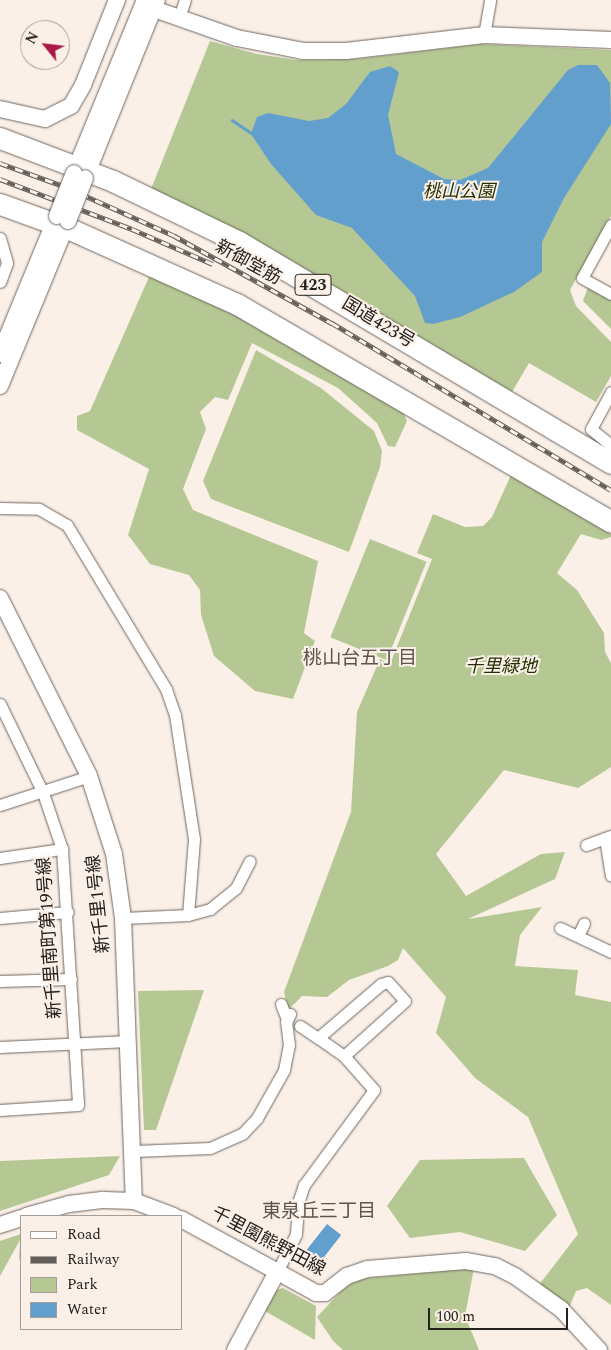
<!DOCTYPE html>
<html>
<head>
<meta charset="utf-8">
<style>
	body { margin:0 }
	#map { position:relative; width:611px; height:1350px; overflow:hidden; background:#fbf0e8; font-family:Spectral,"Noto Sans JP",serif }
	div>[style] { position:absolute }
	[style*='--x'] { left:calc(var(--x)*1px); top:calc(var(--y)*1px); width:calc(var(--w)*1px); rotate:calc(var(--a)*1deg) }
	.green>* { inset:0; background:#b5c893; transform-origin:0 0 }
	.water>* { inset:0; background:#629fcd; transform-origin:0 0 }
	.stream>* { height:2.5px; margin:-1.25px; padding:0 1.25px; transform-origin:1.25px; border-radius:1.25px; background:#629fcd }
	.roads { filter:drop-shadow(0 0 1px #6e665e) drop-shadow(0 0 1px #6e665e) }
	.street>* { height:11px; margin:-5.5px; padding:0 5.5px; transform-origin:5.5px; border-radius:5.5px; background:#fff }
	.secondary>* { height:16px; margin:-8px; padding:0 8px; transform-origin:8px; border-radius:8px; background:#fff }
	.highway>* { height:21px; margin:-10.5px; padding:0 10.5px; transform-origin:10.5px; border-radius:10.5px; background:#fff }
	.rail>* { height:4.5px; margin-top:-2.25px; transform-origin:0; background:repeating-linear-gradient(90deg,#fbf0e8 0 8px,#635e59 0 16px); box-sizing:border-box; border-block:1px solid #635e59 }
	.bridges { filter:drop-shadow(0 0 1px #6e665e) drop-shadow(0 0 1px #6e665e) }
	.secondary-bridge>* { height:16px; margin:-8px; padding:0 8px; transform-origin:8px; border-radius:8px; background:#fff }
	span { translate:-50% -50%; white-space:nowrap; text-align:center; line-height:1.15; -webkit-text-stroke:4px #fbf0e8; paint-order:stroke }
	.shield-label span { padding:1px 4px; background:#fbf0e8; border:1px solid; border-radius:4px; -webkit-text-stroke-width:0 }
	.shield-label { font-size:16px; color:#24211e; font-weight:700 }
	.park-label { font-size:18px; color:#233000; font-style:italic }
	.street-label { font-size:18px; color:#24211e }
	.neighbourhood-label { font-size:19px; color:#5d544d }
	.legend { position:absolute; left:20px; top:1215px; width:162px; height:115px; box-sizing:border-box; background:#fbf0e8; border:1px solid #a59d97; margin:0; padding:6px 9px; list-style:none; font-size:15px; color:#24211e }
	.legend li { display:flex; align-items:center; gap:10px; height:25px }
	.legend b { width:25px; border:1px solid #a59d97 }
	.north { position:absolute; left:20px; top:20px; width:50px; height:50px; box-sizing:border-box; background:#fbf0e8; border:1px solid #a59d97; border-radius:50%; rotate:299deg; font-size:14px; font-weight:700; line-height:20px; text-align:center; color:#24211e }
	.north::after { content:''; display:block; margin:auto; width:18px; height:22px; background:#ac1947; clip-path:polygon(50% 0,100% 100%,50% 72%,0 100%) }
	.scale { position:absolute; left:428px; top:1308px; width:140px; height:22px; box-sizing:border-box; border:2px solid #24211e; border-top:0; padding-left:6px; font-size:15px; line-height:18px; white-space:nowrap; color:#24211e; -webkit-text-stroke:4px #fbf0e8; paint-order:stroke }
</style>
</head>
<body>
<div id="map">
	<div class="green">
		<div style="clip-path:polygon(210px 41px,257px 54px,297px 60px,356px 59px,481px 44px,611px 50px,611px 216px,570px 290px,576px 306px,611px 342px,611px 376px,596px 402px,529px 363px,512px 392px,297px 264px,207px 215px,151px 189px)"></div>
		<div style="clip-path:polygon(149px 277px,159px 277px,261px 328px,403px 412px,407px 421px,395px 447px,388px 446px,377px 423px,338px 388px,252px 343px,228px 400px,215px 397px,200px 412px,206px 429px,183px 489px,193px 510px,318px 561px,304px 633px,315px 641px,293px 699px,255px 691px,214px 656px,201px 615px,200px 590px,189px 575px,150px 564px,128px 535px,149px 469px,77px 430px,77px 416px,90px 411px)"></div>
		<div style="clip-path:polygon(588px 287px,611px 299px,611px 329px,583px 301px)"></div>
		<div style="clip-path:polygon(256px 350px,321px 388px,374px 431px,382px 451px,380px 467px,349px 552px,211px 499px,203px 481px)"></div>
		<div style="clip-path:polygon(511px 475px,611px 534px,611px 537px,601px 540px,581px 534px,557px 573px,577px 590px,604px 633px,605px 652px,611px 663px,611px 767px,578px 788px,504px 770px,436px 854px,466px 896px,541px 854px,565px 852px,555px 879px,468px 919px,542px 907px,520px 935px,515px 966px,578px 970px,575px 995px,611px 1002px,611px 1305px,587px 1288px,576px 1291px,569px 1308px,539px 1285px,578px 1234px,528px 1117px,475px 1078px,436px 1033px,446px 997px,403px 948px,398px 960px,388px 966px,349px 980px,327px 997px,302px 996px,288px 1010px,284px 992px,351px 812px,357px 712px,380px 659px,390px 664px,432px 559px,417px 553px,433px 514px,465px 527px,483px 526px,492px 517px)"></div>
		<div style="left:370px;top:539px;width:61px;height:106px;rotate:22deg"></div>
		<div style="clip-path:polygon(204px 990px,156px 1130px,144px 1130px,138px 991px)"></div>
		<div style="clip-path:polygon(120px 1156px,109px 1175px,0 1211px,0 1161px)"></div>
		<div style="clip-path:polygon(524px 1158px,557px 1215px,525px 1251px,460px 1232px,410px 1238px,387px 1206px,420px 1160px)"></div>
		<div style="clip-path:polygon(21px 1234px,21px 1257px,19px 1260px,20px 1240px,0 1276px,0 1241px)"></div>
		<div style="clip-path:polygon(474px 1268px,465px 1316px,479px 1350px,343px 1350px,333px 1341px,317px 1317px,342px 1290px,359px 1279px)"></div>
		<div style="clip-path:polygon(283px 1288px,316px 1306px,315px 1340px,265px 1311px,276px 1290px)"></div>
	</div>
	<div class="water">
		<div style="clip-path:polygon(578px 65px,597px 65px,610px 83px,611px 124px,564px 198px,542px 242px,542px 272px,514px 292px,460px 317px,433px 324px,425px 323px,415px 296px,352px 228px,316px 215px,271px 164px,251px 134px,257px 117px,268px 113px,309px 121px,328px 118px,346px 104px,370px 72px,390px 66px,399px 72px,388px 115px,396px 154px,444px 179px,460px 180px,488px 168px,568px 70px)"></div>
		<div style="left:327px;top:1224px;width:18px;height:35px;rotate:38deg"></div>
	</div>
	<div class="stream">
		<div style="--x:232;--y:120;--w:23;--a:34"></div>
	</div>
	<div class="roads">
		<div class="street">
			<div style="--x:179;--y:18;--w:19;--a:-72"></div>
			<div style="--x:484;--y:35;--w:36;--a:-80"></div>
			<div style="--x:611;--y:225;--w:60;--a:118.7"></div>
			<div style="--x:582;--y:278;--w:33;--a:29"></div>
			<div style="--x:0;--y:238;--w:26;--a:74"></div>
			<div style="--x:7;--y:263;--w:20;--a:110"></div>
			<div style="--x:611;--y:392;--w:42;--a:118.4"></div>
			<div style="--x:591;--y:429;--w:26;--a:39"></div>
			<div style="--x:0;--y:508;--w:39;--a:1"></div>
			<div style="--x:39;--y:509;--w:32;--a:30"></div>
			<div style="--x:67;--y:525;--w:192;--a:58.9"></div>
			<div style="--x:166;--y:689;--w:28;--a:71"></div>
			<div style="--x:175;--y:715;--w:125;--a:81.3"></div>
			<div style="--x:194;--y:839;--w:76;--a:94.5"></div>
			<div style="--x:0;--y:704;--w:99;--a:64.2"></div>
			<div style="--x:43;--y:793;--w:59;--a:71.3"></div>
			<div style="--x:62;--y:849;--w:256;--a:86.4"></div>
			<div style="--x:78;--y:1105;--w:78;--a:176.3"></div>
			<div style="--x:0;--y:805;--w:94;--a:-18"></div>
			<div style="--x:605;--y:838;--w:38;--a:81"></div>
			<div style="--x:586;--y:845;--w:27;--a:-20"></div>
			<div style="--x:0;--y:858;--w:63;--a:-8.3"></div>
			<div style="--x:0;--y:918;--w:68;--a:-5"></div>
			<div style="--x:123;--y:918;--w:65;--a:-2.6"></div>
			<div style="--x:188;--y:915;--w:23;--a:-15"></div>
			<div style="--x:210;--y:909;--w:33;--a:-39"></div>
			<div style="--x:236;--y:888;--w:30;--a:-63"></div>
			<div style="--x:560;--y:928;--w:56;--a:25.2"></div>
			<div style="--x:578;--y:936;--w:14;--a:-65"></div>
			<div style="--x:0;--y:981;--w:71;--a:-1.6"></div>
			<div style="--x:281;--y:1004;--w:17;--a:69"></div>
			<div style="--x:300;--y:1026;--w:22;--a:34"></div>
			<div style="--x:0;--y:1047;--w:129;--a:-2.7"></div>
			<div style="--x:134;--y:1151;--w:76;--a:-2.3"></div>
			<div style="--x:210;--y:1148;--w:36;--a:-24"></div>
			<div style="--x:243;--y:1133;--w:21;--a:-47"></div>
			<div style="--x:257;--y:1118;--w:55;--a:-60.6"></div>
			<div style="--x:284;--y:1070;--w:25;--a:-79"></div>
			<div style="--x:289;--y:1045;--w:23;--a:-97"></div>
			<div style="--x:286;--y:1022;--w:9;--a:-63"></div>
			<div style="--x:277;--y:1272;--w:42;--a:-63.4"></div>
			<div style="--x:296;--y:1234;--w:31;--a:-86"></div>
			<div style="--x:298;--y:1203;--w:19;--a:-72"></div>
			<div style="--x:304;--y:1185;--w:118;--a:-53.6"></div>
			<div style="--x:374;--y:1090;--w:45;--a:-131.4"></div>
			<div style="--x:344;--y:1056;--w:32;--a:-145"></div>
			<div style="--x:318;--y:1038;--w:83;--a:-40.6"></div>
			<div style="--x:381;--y:984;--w:7;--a:-16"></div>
			<div style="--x:388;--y:982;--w:25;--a:48"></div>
			<div style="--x:405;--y:1001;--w:82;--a:138"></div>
		</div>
		<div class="secondary">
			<div style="--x:154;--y:9;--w:88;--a:19.3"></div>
			<div style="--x:237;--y:38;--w:67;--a:11.1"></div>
			<div style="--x:303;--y:51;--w:43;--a:0"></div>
			<div style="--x:346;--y:51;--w:139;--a:-6.6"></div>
			<div style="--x:484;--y:35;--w:127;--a:2.3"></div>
			<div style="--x:0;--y:109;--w:46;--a:12.5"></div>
			<div style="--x:45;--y:119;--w:29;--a:-27"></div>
			<div style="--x:71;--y:106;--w:24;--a:-60"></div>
			<div style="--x:83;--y:85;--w:92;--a:-68.2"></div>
			<div style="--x:74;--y:173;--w:187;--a:-67.7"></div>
			<div style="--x:85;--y:178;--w:192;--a:-68"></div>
			<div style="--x:0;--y:354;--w:149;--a:-67.6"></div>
			<div style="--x:0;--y:386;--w:178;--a:-67.6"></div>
			<div style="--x:0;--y:598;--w:199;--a:63.4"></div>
			<div style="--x:89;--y:776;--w:82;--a:72.2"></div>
			<div style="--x:114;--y:854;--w:65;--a:82"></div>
			<div style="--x:123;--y:918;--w:283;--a:87.8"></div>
			<div style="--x:26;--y:1216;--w:45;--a:-15.6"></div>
			<div style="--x:69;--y:1204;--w:35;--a:-7"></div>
			<div style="--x:104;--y:1200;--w:30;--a:2"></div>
			<div style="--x:134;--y:1201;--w:43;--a:20.6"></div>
			<div style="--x:181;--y:1219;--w:154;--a:28.7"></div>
			<div style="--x:316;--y:1293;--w:9;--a:0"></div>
			<div style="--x:325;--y:1293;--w:28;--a:-38"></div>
			<div style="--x:347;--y:1276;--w:21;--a:-19"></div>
			<div style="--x:367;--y:1269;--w:99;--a:-4.6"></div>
			<div style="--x:466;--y:1261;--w:29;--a:10"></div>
			<div style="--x:495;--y:1266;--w:22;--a:27"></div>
			<div style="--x:515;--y:1276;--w:57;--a:35.7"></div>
			<div style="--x:561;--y:1309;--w:56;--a:47.2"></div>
			<div style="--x:0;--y:1225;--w:22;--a:-18"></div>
			<div style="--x:235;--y:1350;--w:89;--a:-61.7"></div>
		</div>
		<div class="highway">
			<div style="--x:0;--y:138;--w:121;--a:20.8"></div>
			<div style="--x:113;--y:181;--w:140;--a:25.8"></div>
			<div style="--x:239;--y:242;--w:433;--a:30.7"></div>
			<div style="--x:0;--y:204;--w:77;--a:19.9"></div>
			<div style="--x:72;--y:230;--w:181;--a:24.2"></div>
			<div style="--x:237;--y:304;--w:433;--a:30.2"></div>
		</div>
	</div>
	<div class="rail">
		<div style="--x:0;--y:163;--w:70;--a:20"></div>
		<div style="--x:66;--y:187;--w:117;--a:24.2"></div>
		<div style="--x:173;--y:235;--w:182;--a:29"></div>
		<div style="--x:332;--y:323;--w:325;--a:30.9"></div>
		<div style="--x:0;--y:179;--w:141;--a:20.7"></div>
		<div style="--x:132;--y:229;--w:88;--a:23.4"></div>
	</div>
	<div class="bridges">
		<div class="secondary-bridge">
			<div style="--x:57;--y:216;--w:46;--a:-68.4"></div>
			<div style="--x:68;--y:221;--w:46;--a:-68.4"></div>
		</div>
	</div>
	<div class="shield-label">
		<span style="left:313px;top:285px">423</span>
	</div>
	<div class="park-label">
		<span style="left:459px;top:192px">桃山公園</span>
		<span style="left:501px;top:667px">千里緑地</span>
	</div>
	<div class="street-label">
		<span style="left:248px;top:263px;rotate:29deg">新御堂筋</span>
		<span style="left:378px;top:323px;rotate:31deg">国道423号</span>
		<span style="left:99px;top:904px;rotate:-96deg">新千里1号線</span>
		<span style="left:50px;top:938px;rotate:-94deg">新千里南町第19号線</span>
		<span style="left:268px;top:1242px;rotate:28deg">千里園熊野田線</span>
	</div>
	<div class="neighbourhood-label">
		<span style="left:360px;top:659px">桃山台五丁目</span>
		<span style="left:319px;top:1212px">東泉丘三丁目</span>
	</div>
	<ul class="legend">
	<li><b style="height:6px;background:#fff"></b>Road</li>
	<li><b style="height:6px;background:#635e59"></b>Railway</li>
	<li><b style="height:14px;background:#b5c893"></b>Park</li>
	<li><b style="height:14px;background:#629fcd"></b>Water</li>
	</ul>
	<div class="north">N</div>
	<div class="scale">100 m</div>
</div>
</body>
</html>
